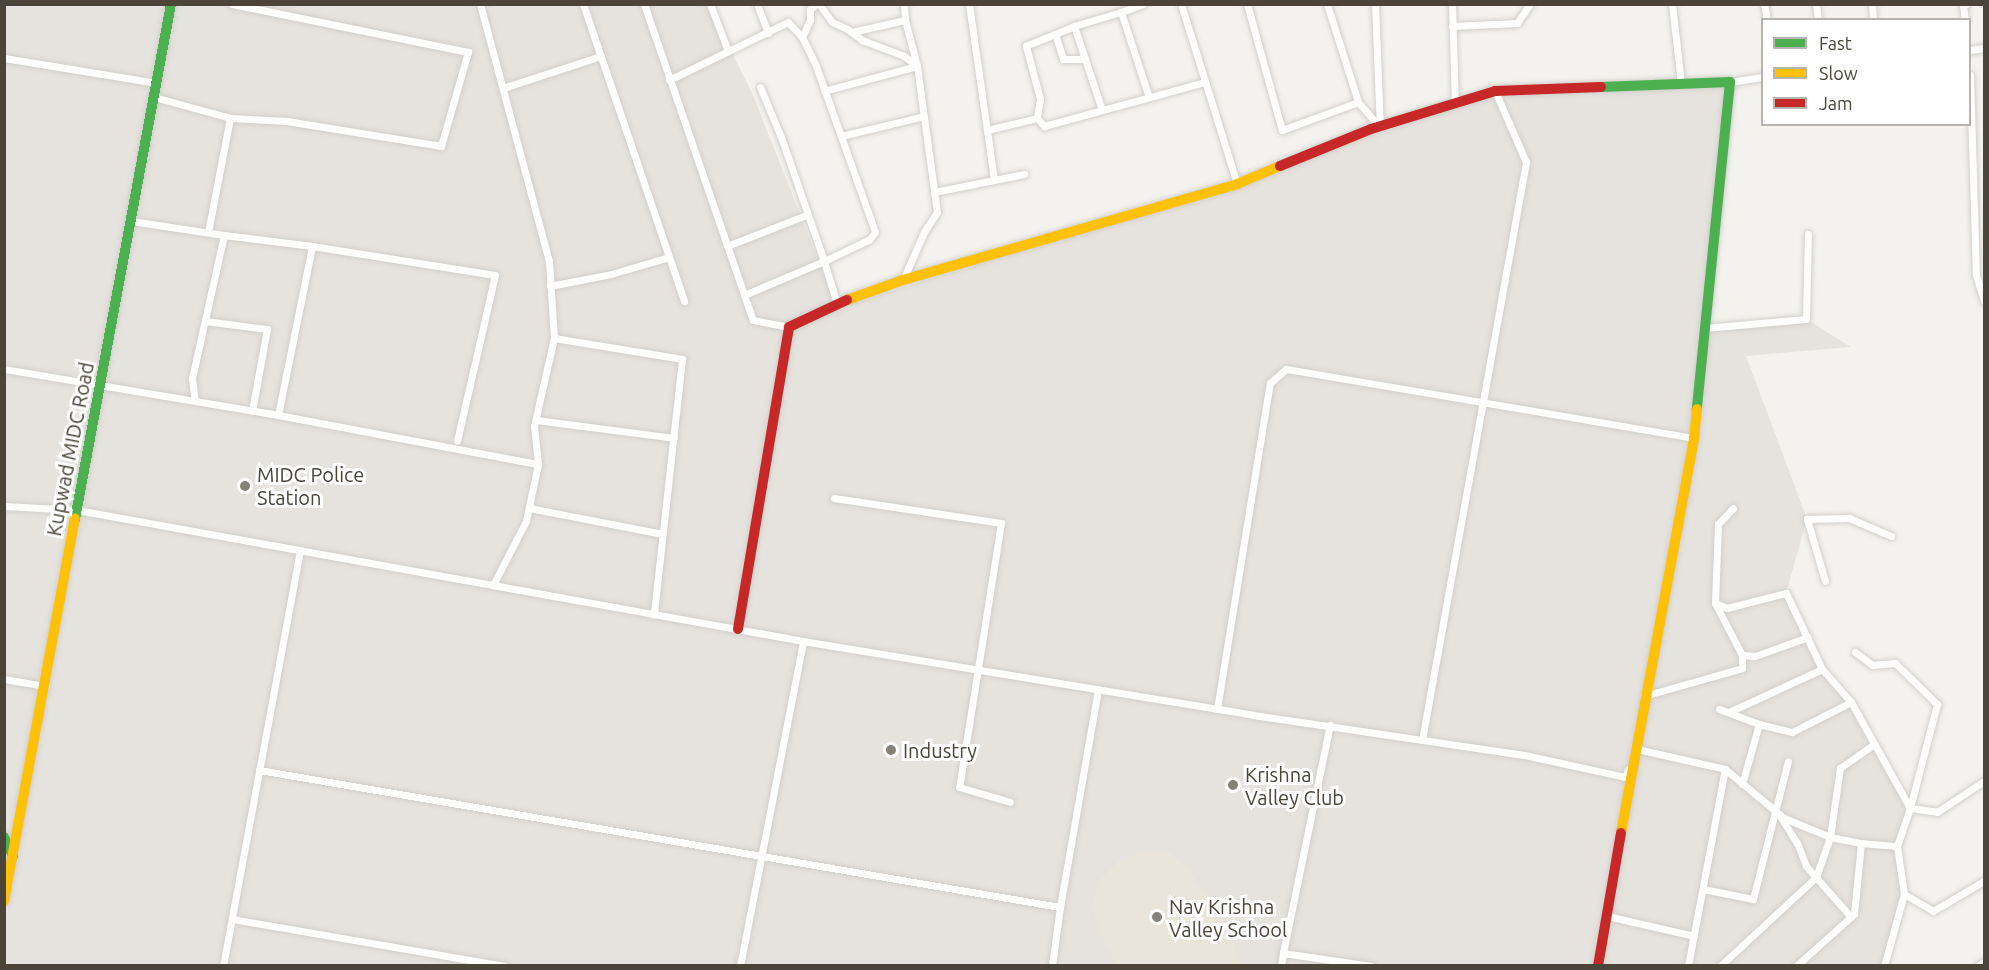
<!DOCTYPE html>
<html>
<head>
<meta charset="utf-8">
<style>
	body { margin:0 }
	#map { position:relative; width:1989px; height:970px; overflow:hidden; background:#f4f2ee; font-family:Ubuntu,sans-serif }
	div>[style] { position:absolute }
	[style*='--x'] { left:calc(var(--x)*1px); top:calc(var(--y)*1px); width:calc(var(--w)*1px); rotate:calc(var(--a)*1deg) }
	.industrial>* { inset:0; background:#e6e2de }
	.education>* { inset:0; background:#eae5da }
	.roads { filter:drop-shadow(0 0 2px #d2d0cb) drop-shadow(0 0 2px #d2d0cb) }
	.street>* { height:7px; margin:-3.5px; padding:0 3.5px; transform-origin:3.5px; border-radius:3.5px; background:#fdfdfc }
	.fast>* { height:10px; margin:-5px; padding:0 5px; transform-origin:5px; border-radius:5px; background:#4caf50 }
	.slow>* { height:10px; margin:-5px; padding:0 5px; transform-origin:5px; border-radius:5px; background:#ffc107 }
	.jam>* { height:10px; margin:-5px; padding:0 5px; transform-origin:5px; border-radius:5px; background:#c62828 }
	.dots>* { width:16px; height:16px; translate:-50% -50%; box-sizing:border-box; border:3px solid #fff; border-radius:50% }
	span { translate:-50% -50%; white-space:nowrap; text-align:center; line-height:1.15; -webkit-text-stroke:6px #fff; paint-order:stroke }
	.street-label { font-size:20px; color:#4b4439 }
	.poi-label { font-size:20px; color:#4b4439 }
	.left { translate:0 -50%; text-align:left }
	.frame { position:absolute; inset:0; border:6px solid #4b4439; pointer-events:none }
	.legend { position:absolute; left:1761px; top:18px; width:210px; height:108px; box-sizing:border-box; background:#fff; border:2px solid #b7b4b0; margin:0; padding:8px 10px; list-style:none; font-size:18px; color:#4b4439 }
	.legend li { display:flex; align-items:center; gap:12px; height:30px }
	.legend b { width:30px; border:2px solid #b7b4b0 }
</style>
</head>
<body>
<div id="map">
	<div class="industrial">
		<div style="clip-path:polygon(5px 5px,708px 5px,753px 95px,837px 308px,1173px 203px,1509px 89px,1730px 82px,1705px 328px,1806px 319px,1851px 347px,1746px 356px,1807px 519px,1786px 593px,1808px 637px,1910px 808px,1897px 846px,1904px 894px,1884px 965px,5px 966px)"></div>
	</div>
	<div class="education">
		<div style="clip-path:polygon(1141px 852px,1168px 852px,1188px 868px,1226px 930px,1241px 965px,1116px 965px,1098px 928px,1092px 905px,1099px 881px,1119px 861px)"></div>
	</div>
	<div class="roads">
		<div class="street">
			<div style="--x:480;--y:4;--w:266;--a:75"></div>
			<div style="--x:549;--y:261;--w:77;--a:86.3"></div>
			<div style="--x:583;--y:4;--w:314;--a:71.2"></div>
			<div style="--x:644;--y:4;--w:334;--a:71"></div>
			<div style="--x:753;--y:320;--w:37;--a:11"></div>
			<div style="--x:710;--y:4;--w:50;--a:69"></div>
			<div style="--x:757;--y:4;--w:31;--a:69"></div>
			<div style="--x:819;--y:4;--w:22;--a:54"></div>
			<div style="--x:832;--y:22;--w:17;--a:25"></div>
			<div style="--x:847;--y:29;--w:19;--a:36"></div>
			<div style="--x:862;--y:40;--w:45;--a:20.9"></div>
			<div style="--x:904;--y:56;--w:16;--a:38"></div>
			<div style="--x:917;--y:66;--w:96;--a:165"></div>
			<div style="--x:969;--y:4;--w:177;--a:81.9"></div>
			<div style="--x:1143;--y:4;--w:23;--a:160"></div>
			<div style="--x:1121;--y:12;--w:89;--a:71.8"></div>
			<div style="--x:1181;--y:4;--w:189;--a:72.7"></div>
			<div style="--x:1247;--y:4;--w:131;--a:74.5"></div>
			<div style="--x:1282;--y:130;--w:81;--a:-20.2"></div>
			<div style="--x:1327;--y:4;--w:103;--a:72.4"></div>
			<div style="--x:1358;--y:102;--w:33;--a:49"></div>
			<div style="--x:1375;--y:4;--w:123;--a:87.7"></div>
			<div style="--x:1452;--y:4;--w:99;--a:88.3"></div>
			<div style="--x:1672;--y:4;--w:80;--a:83.5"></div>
			<div style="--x:1764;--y:4;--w:16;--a:79"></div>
			<div style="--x:1816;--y:4;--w:16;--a:83"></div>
			<div style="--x:1872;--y:4;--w:16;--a:86"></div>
			<div style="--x:1965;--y:20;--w:15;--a:-98"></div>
			<div style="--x:1963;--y:5;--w:3;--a:-18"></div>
			<div style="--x:1074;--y:26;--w:21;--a:157"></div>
			<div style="--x:1055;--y:34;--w:26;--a:72"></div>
			<div style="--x:1063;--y:59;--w:22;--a:0"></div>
			<div style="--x:1452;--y:26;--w:65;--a:-2.6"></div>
			<div style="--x:1517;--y:23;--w:23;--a:-56"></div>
			<div style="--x:852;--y:32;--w:54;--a:-12.8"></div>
			<div style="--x:1055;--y:34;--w:31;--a:158"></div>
			<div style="--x:1026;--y:46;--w:55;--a:75.2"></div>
			<div style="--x:1040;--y:99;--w:19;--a:99"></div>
			<div style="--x:1037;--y:118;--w:11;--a:49"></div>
			<div style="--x:1044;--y:126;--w:167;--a:-15.3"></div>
			<div style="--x:802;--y:37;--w:19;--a:-65"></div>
			<div style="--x:810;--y:20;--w:11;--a:-90"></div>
			<div style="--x:810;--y:9;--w:9;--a:-36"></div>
			<div style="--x:1970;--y:50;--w:14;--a:-8"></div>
			<div style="--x:4;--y:58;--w:155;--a:9.3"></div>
			<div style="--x:1970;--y:75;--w:200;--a:88.3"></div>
			<div style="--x:1976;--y:275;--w:27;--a:73"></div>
			<div style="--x:669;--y:80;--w:132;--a:-26"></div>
			<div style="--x:788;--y:22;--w:21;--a:47"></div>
			<div style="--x:802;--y:37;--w:32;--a:64"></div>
			<div style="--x:816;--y:66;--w:176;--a:70.4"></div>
			<div style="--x:875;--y:232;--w:9;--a:126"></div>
			<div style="--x:870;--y:239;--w:51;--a:154.4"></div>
			<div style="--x:824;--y:261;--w:131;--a:-109.1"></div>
			<div style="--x:781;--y:137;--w:54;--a:-112.8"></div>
			<div style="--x:1730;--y:82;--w:32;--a:-9"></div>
			<div style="--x:503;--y:88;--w:103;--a:-18.1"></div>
			<div style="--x:154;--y:97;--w:79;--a:15.4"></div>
			<div style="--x:230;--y:118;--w:116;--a:100.9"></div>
			<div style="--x:1102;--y:110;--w:89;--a:-108.4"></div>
			<div style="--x:1074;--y:26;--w:49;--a:-16.6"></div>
			<div style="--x:230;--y:118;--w:57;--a:3"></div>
			<div style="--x:287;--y:121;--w:156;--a:9.2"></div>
			<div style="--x:441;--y:146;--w:98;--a:-74"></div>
			<div style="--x:468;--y:52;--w:241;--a:-168.5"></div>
			<div style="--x:987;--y:130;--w:51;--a:-13.5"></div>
			<div style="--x:841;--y:136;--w:85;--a:-13.5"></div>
			<div style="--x:934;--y:192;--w:92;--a:-11.3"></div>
			<div style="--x:131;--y:221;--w:94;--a:8.6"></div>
			<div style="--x:224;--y:235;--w:147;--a:102.6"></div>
			<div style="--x:192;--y:378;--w:23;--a:83"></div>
			<div style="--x:224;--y:235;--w:89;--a:7.1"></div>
			<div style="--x:312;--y:246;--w:185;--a:9"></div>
			<div style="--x:495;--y:275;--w:170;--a:102.9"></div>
			<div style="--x:727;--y:246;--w:85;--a:-21.4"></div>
			<div style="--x:903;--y:280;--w:52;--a:-66.4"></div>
			<div style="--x:924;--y:232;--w:24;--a:-57"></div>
			<div style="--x:937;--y:212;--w:147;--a:-97.8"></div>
			<div style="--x:917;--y:66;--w:48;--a:-104.6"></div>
			<div style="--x:905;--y:20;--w:16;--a:-94"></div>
			<div style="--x:550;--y:286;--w:62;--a:-11.1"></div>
			<div style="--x:611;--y:274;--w:60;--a:-16.3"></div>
			<div style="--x:744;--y:295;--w:87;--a:-23"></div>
			<div style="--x:824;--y:261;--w:45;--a:73.2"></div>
			<div style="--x:205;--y:321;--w:63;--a:7.4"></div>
			<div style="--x:267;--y:329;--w:83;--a:100.4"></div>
			<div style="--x:1705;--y:328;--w:101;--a:-5.1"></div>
			<div style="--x:1806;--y:319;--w:85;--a:-88.7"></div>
			<div style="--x:4;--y:369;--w:278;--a:9.5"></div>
			<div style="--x:278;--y:415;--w:172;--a:-78.6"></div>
			<div style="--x:278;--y:415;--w:265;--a:10.7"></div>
			<div style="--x:538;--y:464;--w:58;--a:101.9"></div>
			<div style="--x:526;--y:521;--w:72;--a:117.3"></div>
			<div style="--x:536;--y:420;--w:139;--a:7.4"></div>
			<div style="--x:538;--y:464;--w:38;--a:-96"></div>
			<div style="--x:534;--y:426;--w:90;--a:-77.2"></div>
			<div style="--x:554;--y:338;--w:130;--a:9.3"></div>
			<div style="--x:682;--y:359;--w:257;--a:96.3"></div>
			<div style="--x:834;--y:498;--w:169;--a:8.5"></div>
			<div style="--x:1001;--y:523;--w:267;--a:99"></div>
			<div style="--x:959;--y:787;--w:53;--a:16.4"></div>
			<div style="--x:4;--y:506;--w:73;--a:3.1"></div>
			<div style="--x:77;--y:510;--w:738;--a:10.23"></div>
			<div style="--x:803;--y:641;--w:456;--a:9.3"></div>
			<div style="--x:1253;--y:715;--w:279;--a:8.4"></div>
			<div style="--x:1529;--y:756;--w:98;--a:12.3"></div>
			<div style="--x:1625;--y:777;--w:8;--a:-67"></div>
			<div style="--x:529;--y:508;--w:136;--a:11"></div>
			<div style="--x:1733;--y:508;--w:22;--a:133"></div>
			<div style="--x:1718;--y:524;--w:79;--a:92.2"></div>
			<div style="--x:1715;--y:603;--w:13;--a:23"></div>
			<div style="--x:1727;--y:608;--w:61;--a:-14.3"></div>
			<div style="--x:1786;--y:593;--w:84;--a:64.7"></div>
			<div style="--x:1822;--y:669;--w:44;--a:48.7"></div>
			<div style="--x:1851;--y:702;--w:121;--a:60.9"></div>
			<div style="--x:1825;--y:581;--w:65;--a:-106.2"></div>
			<div style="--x:1807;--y:519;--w:42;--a:-1.4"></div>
			<div style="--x:1849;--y:518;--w:46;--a:23.2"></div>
			<div style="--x:1715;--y:603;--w:59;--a:62.6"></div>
			<div style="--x:1855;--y:652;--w:21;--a:37"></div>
			<div style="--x:1872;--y:665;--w:23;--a:-5"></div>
			<div style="--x:1895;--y:663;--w:59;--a:44.3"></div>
			<div style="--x:1937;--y:704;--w:107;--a:104.6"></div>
			<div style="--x:4;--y:679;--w:42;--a:9.7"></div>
			<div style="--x:1644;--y:696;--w:102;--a:-15.9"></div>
			<div style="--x:1742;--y:668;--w:13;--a:-90"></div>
			<div style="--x:1742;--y:655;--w:13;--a:4"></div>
			<div style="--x:1755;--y:656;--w:56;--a:-19.7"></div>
			<div style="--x:1217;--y:709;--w:330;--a:-80.8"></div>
			<div style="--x:1270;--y:383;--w:21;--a:-41"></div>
			<div style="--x:1286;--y:369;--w:414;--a:9.6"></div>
			<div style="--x:1719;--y:709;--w:43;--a:20.6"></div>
			<div style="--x:1729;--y:712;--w:102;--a:-24.8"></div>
			<div style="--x:1422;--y:740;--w:587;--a:-79.8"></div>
			<div style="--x:1526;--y:162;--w:77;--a:-113.6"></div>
			<div style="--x:1635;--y:755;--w:6;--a:-72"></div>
			<div style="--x:1637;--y:749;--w:90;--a:12.8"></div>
			<div style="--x:1725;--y:769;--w:77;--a:39.7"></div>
			<div style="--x:1784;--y:818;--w:50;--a:22.4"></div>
			<div style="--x:1830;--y:837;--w:70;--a:-81.8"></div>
			<div style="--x:1840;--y:768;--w:42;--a:-35.2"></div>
			<div style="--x:259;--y:770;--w:813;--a:9.71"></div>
			<div style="--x:1060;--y:907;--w:221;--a:-80.1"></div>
			<div style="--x:1742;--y:784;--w:62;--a:-74.2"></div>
			<div style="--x:1759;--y:724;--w:34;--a:14"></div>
			<div style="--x:1792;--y:732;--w:66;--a:-27"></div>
			<div style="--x:1780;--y:816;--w:34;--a:58"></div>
			<div style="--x:1798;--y:845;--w:22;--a:69"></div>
			<div style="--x:1806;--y:866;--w:68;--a:48.6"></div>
			<div style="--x:1861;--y:843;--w:36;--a:5"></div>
			<div style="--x:1897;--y:846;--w:40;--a:-71.1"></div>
			<div style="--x:1910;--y:808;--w:27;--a:8"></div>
			<div style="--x:1937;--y:812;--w:56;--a:-33.4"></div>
			<div style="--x:1897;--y:846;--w:49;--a:81.7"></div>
			<div style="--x:1904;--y:894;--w:34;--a:30"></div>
			<div style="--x:1933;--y:911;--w:59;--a:-30.5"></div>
			<div style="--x:1703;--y:889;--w:51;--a:11.3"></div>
			<div style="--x:1753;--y:899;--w:142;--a:-75.8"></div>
			<div style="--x:1607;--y:916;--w:89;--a:12.9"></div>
			<div style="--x:232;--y:919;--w:276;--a:9.8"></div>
			<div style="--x:1283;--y:953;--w:233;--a:-78.4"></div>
			<div style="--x:223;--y:966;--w:423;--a:-79.5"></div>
			<div style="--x:740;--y:966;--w:331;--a:-79"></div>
			<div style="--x:1052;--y:966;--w:60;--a:-82.3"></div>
			<div style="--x:1281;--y:966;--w:13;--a:-81"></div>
			<div style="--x:1283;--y:953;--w:89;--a:8.4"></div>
			<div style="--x:1688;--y:966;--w:200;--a:-79.4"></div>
			<div style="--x:1720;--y:966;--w:131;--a:-42.8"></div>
			<div style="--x:1816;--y:877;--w:42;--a:-70.7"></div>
			<div style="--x:1830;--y:837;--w:32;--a:11"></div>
			<div style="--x:1861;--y:843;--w:71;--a:95.6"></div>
			<div style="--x:1854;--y:914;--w:78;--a:138.1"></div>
			<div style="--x:1884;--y:966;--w:75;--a:-74.5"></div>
			<div style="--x:1978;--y:966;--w:7;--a:-34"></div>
		</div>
		<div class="fast">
			<div style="--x:1601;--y:87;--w:129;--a:-2.2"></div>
			<div style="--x:1730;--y:82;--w:329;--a:95.8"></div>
			<div style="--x:75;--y:519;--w:524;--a:-79.44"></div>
			<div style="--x:4;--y:837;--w:21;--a:65"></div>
		</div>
		<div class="slow">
			<div style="--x:847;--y:300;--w:59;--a:-19.7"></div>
			<div style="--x:903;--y:280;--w:348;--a:-16"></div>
			<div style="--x:1237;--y:184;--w:47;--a:-22.7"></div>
			<div style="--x:1621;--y:833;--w:402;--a:-79.5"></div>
			<div style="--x:1694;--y:438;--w:29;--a:-84"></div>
			<div style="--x:4;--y:901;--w:389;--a:-79.5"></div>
		</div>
		<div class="jam">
			<div style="--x:1280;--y:166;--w:98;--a:-22.1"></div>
			<div style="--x:1371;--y:129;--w:130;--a:-17"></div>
			<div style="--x:1495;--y:91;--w:106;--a:-2.2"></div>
			<div style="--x:738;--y:629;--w:306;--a:-80.4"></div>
			<div style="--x:789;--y:327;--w:64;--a:-25"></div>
			<div style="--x:1598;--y:966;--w:135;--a:-80.2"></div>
		</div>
	</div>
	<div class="dots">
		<div style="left:245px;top:486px;background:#868178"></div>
		<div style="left:891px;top:750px;background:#868178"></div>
		<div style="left:1233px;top:785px;background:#868178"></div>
		<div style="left:1157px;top:917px;background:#868178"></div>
	</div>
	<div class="street-label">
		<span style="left:70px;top:449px;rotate:-79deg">Kupwad MIDC Road</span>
	</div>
	<div class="poi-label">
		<span class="left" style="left:257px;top:486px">MIDC Police<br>Station</span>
		<span class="left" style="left:903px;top:750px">Industry</span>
		<span class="left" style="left:1245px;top:786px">Krishna<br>Valley Club</span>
		<span class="left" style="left:1169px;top:918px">Nav Krishna<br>Valley School</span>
	</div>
	<div class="frame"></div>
	<ul class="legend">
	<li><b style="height:8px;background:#4caf50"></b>Fast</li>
	<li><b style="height:8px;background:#ffc107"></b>Slow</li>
	<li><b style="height:8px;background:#c62828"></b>Jam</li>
	</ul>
</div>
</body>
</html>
